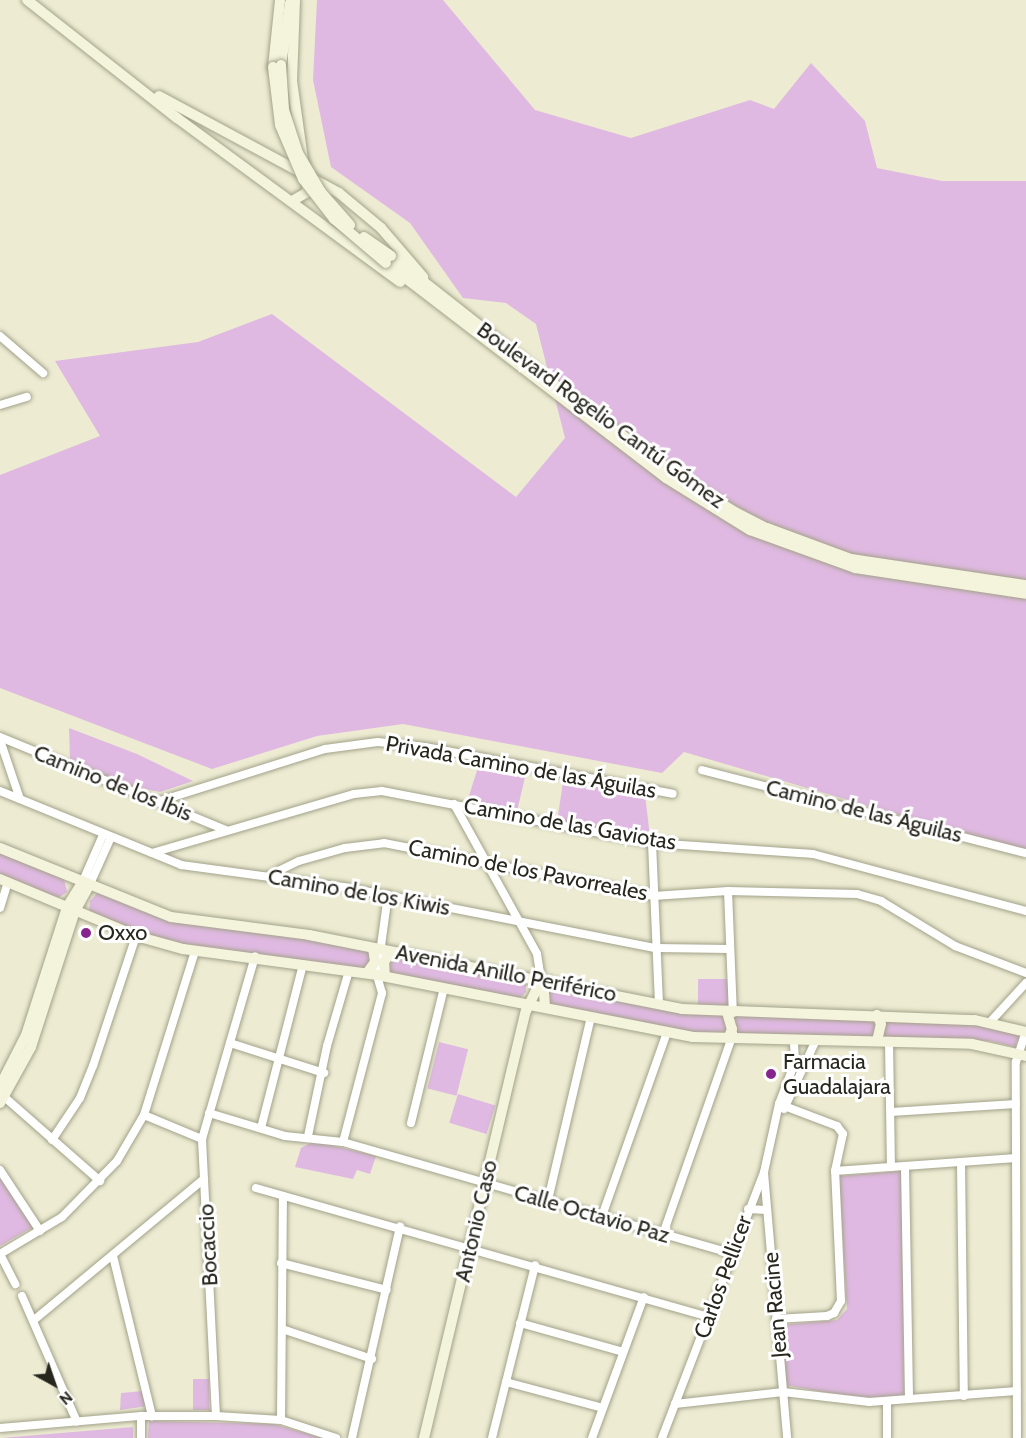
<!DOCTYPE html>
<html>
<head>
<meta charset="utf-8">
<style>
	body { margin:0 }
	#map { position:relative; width:1026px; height:1438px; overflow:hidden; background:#edecd3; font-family:Cabin,sans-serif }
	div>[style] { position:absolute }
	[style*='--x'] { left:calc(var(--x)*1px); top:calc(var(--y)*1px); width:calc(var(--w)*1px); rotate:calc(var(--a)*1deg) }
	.green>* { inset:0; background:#dfb9e1; transform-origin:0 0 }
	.roads { filter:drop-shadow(0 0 2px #a3a28a) drop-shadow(0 0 2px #a3a28a) }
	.street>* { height:8px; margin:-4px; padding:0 4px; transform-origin:4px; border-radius:4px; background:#fff }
	.secondary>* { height:10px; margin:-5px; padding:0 5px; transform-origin:5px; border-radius:5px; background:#f4f3dc }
	.bridges { filter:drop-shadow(0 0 2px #a3a28a) drop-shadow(0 0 2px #a3a28a) }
	.secondary-bridge>* { height:10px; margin:-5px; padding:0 5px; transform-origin:5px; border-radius:5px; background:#f4f3dc }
	.dots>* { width:16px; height:16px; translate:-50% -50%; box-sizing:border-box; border:3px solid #fff; border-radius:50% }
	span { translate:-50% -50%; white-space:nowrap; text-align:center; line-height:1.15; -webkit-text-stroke:6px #fff; paint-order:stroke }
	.street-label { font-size:22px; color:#28271e }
	.poi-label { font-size:22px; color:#28271e }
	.left { translate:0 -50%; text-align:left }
	.north { position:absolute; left:24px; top:1354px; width:60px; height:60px; -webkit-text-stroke:4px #fff; paint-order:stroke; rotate:140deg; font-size:16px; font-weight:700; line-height:24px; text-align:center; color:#28271e }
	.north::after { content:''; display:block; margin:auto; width:21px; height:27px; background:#28271e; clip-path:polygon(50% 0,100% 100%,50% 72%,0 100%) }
</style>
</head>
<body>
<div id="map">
	<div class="green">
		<div style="clip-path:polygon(317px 0,443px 0,535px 110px,631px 138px,750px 100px,774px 109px,811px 63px,865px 121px,877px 168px,942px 181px,1026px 181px,1026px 852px,684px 752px,662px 773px,403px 724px,317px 736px,212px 769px,0 688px,0 475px,100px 436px,55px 361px,198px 342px,272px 314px,516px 497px,565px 438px,536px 324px,506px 303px,463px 298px,410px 223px,331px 167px,313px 80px)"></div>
		<div style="clip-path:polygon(69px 728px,137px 754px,193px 781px,160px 792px,124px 785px,70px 760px)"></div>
		<div style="clip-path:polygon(480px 761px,526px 773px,517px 811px,467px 802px)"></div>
		<div style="clip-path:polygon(563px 782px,645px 794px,650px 837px,557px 822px)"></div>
		<div style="clip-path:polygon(0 852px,64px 879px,67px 892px,58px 898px,0 876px)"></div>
		<div style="clip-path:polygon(98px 892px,163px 919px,282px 934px,369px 952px,371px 962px,363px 969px,171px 944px,89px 912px,90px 901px)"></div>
		<div style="clip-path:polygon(394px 955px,526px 981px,526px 992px,520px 998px,387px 973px)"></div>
		<div style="left:698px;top:979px;width:30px;height:28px"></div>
		<div style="clip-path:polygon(549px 987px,650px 1004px,991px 1025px,1019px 1036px,1015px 1047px,990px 1041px,693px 1034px,550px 1004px)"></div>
		<div style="left:439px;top:1042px;width:30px;height:48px;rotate:14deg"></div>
		<div style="left:458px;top:1094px;width:39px;height:30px;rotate:17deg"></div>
		<div style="clip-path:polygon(314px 1141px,376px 1156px,370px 1174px,357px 1170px,353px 1179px,295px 1167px,301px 1148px)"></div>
		<div style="clip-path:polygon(902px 1171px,904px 1395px,867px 1400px,785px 1385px,780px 1325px,837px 1320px,847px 1309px,839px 1176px)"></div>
		<div style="clip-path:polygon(0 1178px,33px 1227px,0 1246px)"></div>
		<div style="left:193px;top:1379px;width:16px;height:31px"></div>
		<div style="clip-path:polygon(143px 1391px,148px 1406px,120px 1410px,121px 1393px)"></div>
		<div style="clip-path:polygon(149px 1421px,273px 1424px,322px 1438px,148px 1438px)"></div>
		<div style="clip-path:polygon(133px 1427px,133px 1438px,1px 1438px)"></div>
	</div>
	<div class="roads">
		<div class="street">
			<div style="--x:0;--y:336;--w:57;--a:40.7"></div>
			<div style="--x:0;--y:405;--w:28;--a:-17"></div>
			<div style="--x:0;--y:737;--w:244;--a:22.4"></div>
			<div style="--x:0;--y:740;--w:62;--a:71.3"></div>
			<div style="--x:702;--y:770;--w:334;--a:14.4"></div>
			<div style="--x:0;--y:791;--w:196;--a:22.2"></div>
			<div style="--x:181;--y:865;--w:164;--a:7.7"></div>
			<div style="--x:344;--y:887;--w:318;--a:11.1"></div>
			<div style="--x:656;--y:948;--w:74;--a:0.8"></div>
			<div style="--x:160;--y:801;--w:173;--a:-17.5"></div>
			<div style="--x:325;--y:749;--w:53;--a:-7.5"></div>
			<div style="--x:378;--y:742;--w:47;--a:6.1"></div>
			<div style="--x:425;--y:747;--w:252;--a:10.7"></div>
			<div style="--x:454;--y:804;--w:171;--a:61"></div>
			<div style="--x:537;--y:954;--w:26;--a:81"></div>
			<div style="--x:652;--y:843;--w:161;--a:87.5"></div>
			<div style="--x:152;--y:853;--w:210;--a:-16.3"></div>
			<div style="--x:354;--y:794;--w:28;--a:-6"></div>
			<div style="--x:382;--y:791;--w:275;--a:10.9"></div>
			<div style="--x:652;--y:843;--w:161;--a:3.9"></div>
			<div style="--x:813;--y:854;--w:220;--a:15"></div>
			<div style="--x:270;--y:875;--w:32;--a:-26"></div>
			<div style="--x:299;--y:861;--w:48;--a:-15.8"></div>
			<div style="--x:345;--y:848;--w:39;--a:-7"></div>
			<div style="--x:384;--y:843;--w:274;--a:11.1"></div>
			<div style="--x:653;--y:896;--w:75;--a:-3.8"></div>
			<div style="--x:728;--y:891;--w:129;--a:1.3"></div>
			<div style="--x:857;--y:894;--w:25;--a:16"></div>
			<div style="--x:881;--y:901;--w:87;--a:31.3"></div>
			<div style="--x:955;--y:946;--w:76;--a:20.8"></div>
			<div style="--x:82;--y:883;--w:52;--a:-66.4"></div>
			<div style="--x:89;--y:886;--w:54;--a:-65.8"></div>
			<div style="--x:728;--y:891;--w:122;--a:87.7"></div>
			<div style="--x:0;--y:908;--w:27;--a:-73"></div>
			<div style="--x:991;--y:1021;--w:52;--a:-47.4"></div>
			<div style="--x:889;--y:1041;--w:126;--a:89.1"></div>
			<div style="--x:230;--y:1043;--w:99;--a:17.7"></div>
			<div style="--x:1;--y:1094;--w:132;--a:41.3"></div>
			<div style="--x:784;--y:1109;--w:76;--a:-65.1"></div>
			<div style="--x:891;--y:1112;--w:125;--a:-3.7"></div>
			<div style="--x:209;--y:1113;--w:79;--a:16.8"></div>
			<div style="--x:285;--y:1136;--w:58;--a:5.9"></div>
			<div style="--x:343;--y:1142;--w:404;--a:16"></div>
			<div style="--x:144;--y:1115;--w:63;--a:22.5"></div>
			<div style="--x:411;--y:1123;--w:139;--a:-76.3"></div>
			<div style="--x:261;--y:1128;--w:169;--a:-75.6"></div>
			<div style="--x:308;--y:1136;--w:92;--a:-78.1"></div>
			<div style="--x:327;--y:1046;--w:78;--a:-73.7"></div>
			<div style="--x:52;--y:1140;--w:50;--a:-56.3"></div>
			<div style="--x:80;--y:1098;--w:35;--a:-68"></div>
			<div style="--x:93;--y:1066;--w:137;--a:-71.7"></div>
			<div style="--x:343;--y:1142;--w:154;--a:-75.3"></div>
			<div style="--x:382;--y:993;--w:19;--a:-106"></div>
			<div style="--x:377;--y:975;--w:81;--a:-82.2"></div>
			<div style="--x:961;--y:1162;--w:234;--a:89.3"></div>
			<div style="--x:905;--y:1167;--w:231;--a:89"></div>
			<div style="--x:0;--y:1170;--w:73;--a:56.7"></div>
			<div style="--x:835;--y:1171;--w:181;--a:-4.1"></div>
			<div style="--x:764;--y:1173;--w:266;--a:85"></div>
			<div style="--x:256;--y:1188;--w:470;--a:15.9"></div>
			<div style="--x:548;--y:1200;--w:188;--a:-76.8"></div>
			<div style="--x:748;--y:1209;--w:18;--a:3"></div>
			<div style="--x:602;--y:1216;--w:195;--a:-70.5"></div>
			<div style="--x:663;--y:1234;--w:212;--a:-70.7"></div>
			<div style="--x:0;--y:1254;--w:72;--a:-30.8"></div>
			<div style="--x:62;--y:1217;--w:78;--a:-45.5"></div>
			<div style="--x:117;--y:1161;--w:53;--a:-59.6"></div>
			<div style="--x:144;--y:1115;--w:172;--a:-72.7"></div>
			<div style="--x:0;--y:1254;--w:34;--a:63"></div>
			<div style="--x:113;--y:1256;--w:165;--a:76.3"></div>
			<div style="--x:281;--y:1263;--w:109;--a:14.3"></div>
			<div style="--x:22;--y:1296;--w:137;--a:66.4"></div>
			<div style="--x:776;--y:1319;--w:51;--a:-3.4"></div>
			<div style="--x:827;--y:1316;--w:8;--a:-23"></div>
			<div style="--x:834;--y:1313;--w:14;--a:-60"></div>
			<div style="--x:841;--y:1301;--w:130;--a:-92.6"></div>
			<div style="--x:835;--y:1171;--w:38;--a:-78"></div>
			<div style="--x:843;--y:1134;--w:10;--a:-127"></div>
			<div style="--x:837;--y:1126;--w:62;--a:-159.2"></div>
			<div style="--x:34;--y:1320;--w:221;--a:-39.7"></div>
			<div style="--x:520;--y:1323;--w:107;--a:15.7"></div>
			<div style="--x:282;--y:1329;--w:95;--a:18.4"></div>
			<div style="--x:506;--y:1382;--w:100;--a:15"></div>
			<div style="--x:887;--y:1401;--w:37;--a:90"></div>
			<div style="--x:675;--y:1404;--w:109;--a:-6.3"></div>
			<div style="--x:783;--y:1392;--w:87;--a:6.6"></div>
			<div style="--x:869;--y:1402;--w:148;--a:-4.3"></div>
			<div style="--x:216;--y:1416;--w:277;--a:-92.9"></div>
			<div style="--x:202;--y:1139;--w:190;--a:-73.8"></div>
			<div style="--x:281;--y:1420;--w:224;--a:-89.5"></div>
			<div style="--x:0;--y:1428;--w:142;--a:-4.9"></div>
			<div style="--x:141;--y:1416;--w:75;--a:0"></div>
			<div style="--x:216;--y:1416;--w:65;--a:3.5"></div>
			<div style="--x:281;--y:1420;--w:58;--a:18.1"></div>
			<div style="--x:141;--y:1438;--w:22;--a:-90"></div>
			<div style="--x:352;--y:1438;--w:217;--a:-77.2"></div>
			<div style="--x:492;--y:1438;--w:178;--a:-76"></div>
			<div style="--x:592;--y:1438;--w:150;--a:-69.8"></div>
			<div style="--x:662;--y:1438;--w:285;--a:-69"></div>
			<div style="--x:764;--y:1172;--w:70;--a:-77.6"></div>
			<div style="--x:779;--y:1104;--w:45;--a:-69.1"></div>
			<div style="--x:795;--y:1062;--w:22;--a:-93"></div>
			<div style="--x:1017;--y:1438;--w:376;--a:-90.2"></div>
			<div style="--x:1016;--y:1062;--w:32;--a:-72"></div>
		</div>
		<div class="secondary">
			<div style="--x:27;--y:0;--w:191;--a:38.2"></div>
			<div style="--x:177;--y:118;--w:277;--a:36.3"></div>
			<div style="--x:295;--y:0;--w:81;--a:92.1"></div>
			<div style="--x:292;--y:81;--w:86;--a:82"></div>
			<div style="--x:281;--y:65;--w:63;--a:-81.7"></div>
			<div style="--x:273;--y:67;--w:67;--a:-84"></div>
			<div style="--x:159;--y:96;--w:204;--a:28.3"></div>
			<div style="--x:339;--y:193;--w:55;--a:39.8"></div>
			<div style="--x:381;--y:228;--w:65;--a:49.4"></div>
			<div style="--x:292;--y:201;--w:16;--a:-30"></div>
			<div style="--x:306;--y:193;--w:13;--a:-72"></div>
			<div style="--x:391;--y:256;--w:231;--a:38.2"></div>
			<div style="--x:573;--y:399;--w:135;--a:36.3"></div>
			<div style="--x:682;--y:479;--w:62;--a:31.9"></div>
			<div style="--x:735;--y:512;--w:36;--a:27"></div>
			<div style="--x:767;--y:528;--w:90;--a:20.3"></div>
			<div style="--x:851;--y:559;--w:177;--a:8.5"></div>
			<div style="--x:386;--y:263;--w:353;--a:37.5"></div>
			<div style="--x:666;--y:478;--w:99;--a:31.8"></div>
			<div style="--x:750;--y:530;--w:112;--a:19.9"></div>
			<div style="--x:855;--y:568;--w:173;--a:8.6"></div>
			<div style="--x:0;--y:848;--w:184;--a:22"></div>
			<div style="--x:171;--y:917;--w:139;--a:7.4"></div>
			<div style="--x:309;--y:935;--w:380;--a:11.2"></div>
			<div style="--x:682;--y:1009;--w:293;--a:2.2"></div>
			<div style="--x:975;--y:1020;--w:52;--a:13.2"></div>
			<div style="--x:0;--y:879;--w:147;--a:22.7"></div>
			<div style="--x:136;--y:936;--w:49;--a:15.5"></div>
			<div style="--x:183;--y:949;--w:196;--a:7.6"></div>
			<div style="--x:377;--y:975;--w:322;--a:11.1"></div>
			<div style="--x:693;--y:1037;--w:279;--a:1.4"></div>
			<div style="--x:972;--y:1044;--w:55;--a:12.5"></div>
			<div style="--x:367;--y:973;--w:14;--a:-54"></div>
			<div style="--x:375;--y:962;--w:14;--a:-98"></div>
			<div style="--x:385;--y:976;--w:14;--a:-94"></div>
			<div style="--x:384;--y:962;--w:12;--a:-55"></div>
			<div style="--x:545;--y:1007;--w:16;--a:-94"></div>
			<div style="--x:544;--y:991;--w:11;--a:-63"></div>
			<div style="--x:727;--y:1012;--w:18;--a:74"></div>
			<div style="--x:732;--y:1029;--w:9;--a:111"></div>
			<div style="--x:877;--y:1041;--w:17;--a:-77"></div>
			<div style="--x:881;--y:1024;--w:10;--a:-114"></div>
			<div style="--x:0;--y:1086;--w:57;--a:-63"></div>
			<div style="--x:26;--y:1035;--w:134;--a:-72.2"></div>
			<div style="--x:67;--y:907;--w:28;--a:-58"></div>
			<div style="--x:0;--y:1103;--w:64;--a:-61"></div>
			<div style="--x:31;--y:1047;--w:143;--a:-72.1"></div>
			<div style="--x:75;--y:911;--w:29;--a:-61"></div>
			<div style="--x:424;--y:1438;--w:439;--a:-76.6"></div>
			<div style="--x:526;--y:1011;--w:34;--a:-64"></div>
		</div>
	</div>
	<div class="bridges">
		<div class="secondary-bridge">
			<div style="--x:281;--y:65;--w:45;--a:86.2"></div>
			<div style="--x:284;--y:110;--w:45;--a:72"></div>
			<div style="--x:298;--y:153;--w:45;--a:59.5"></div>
			<div style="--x:321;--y:192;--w:44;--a:48.7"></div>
			<div style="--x:273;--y:67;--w:58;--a:83.1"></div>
			<div style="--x:280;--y:125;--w:59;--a:66.9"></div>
			<div style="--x:303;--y:179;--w:51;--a:52.2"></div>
			<div style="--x:334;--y:219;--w:68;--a:40.2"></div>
			<div style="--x:364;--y:237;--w:33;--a:35"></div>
		</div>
	</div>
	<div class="dots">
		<div style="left:86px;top:933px;background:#87258e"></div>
		<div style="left:771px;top:1074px;background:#87258e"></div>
	</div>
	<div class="street-label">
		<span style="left:601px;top:415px;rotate:36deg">Boulevard Rogelio Cantú Gómez</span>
		<span style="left:521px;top:767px;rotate:10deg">Privada Camino de las Águilas</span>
		<span style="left:113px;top:783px;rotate:22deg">Camino de los Ibis</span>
		<span style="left:864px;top:811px;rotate:14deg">Camino de las Águilas</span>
		<span style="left:570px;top:824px;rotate:10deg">Camino de las Gaviotas</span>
		<span style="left:528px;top:870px;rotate:11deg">Camino de los Pavorreales</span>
		<span style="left:359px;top:892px;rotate:10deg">Camino de los Kiwis</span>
		<span style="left:506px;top:973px;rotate:11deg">Avenida Anillo Periférico</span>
		<span style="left:592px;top:1214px;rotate:16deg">Calle Octavio Paz</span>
		<span style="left:476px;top:1221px;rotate:-77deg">Antonio Caso</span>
		<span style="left:208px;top:1245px;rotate:-93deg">Bocaccio</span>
		<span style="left:723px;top:1277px;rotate:-70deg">Carlos Pellicer</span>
		<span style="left:775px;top:1305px;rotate:-95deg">Jean Racine</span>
	</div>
	<div class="poi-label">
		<span class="left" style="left:98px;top:933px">Oxxo</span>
		<span class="left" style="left:783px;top:1074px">Farmacia<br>Guadalajara</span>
	</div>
	<div class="north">N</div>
</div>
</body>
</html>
